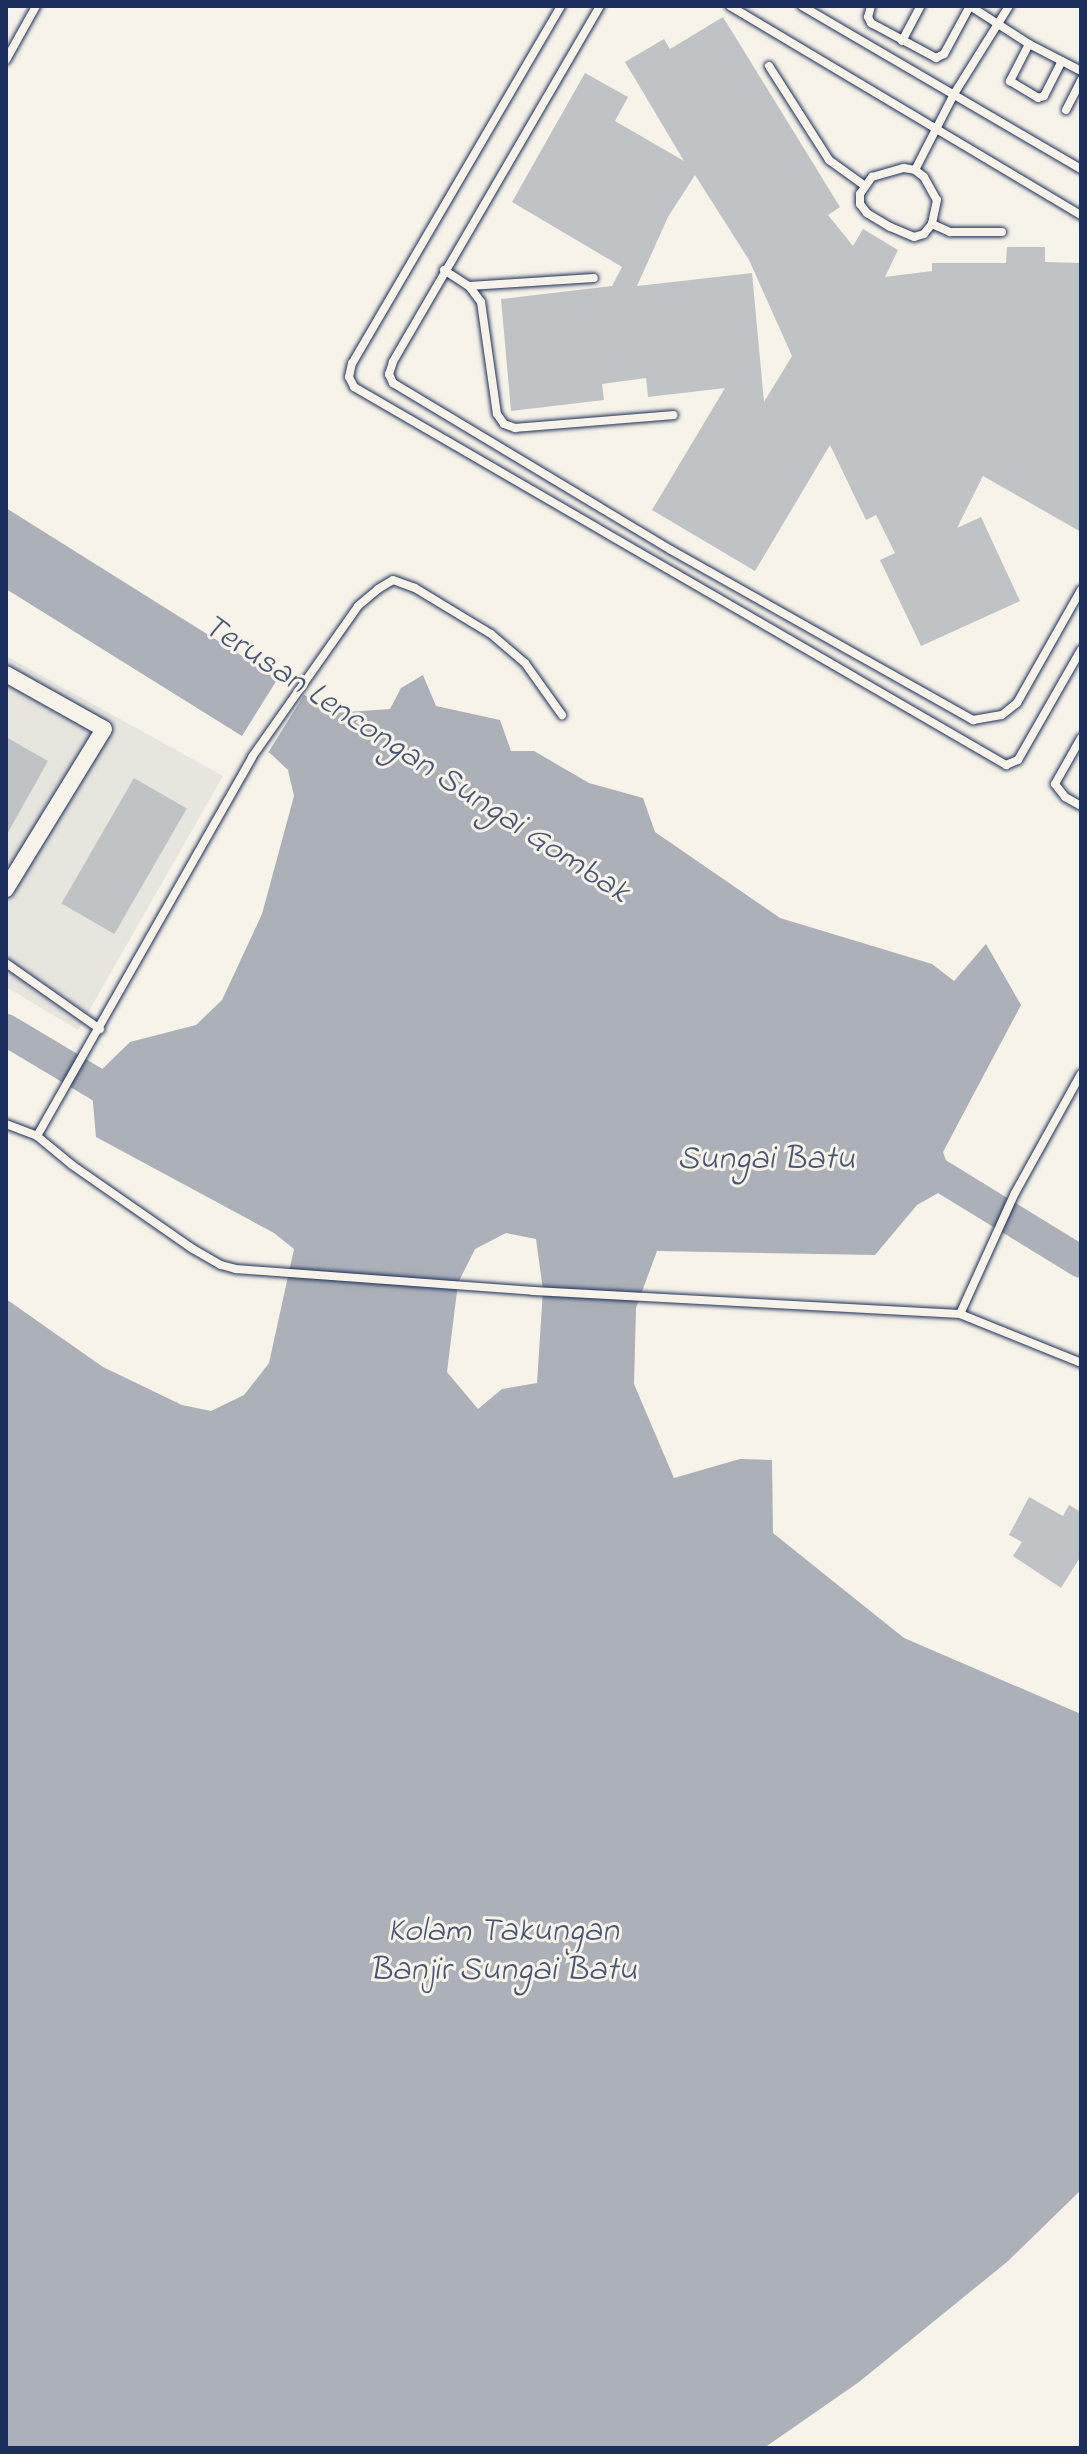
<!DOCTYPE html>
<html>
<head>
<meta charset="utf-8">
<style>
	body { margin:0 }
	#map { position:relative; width:1087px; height:2454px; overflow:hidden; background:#f7f3e8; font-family:"Indie Flower",sans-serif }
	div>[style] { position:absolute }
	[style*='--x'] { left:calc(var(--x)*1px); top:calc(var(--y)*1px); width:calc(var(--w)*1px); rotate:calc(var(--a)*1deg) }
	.built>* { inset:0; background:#e6e5de }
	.water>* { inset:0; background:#acb0b9 }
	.pier>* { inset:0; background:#f7f3e8; transform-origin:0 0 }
	.river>* { height:32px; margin:-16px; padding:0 16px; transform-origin:16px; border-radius:16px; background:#acb0b9 }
	.building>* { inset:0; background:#c0c3c5; transform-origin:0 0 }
	.roads { filter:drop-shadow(0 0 2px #1b2f5e) drop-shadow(0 0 2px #1b2f5e) }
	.lane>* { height:8px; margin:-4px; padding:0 4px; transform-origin:4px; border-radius:4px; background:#f7f3e8 }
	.street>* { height:16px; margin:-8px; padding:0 8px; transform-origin:8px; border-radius:8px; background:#f7f3e8 }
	span { translate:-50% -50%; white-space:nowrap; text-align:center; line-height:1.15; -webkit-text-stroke:6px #f7f3e8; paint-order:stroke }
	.water-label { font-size:34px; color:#465679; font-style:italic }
	.frame { position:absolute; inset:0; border:8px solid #1b2f5e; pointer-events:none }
</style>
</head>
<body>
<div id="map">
	<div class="built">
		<div style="clip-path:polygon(6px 656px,223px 776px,78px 1030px,6px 987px)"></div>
	</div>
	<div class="water">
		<div style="clip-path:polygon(evenodd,6px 508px,333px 713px,390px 709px,401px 688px,423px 675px,436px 706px,500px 720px,511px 751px,534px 751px,589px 783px,643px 798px,655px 832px,780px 918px,932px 964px,954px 981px,986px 944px,1021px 1005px,943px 1152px,954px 1184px,917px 1205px,875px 1255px,657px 1251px,636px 1308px,634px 1384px,674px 1478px,740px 1459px,772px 1460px,773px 1533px,904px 1638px,1081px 1714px,1081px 2190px,1007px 2262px,859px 2382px,764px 2448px,6px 2448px,6px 1299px,103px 1367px,182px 1405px,211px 1411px,244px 1395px,269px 1363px,294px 1249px,274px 1233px,96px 1137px,91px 1080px,130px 1042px,196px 1025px,222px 1000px,262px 914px,294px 796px,288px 770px,271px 754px,6px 589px,6px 508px,506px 1233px,536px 1239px,543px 1290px,537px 1383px,502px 1389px,478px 1409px,447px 1372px,458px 1283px,475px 1249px,506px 1233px)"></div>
	</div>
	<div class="pier">
		<div style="left:280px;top:675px;width:31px;height:76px;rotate:32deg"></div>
	</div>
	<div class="river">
		<div style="--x:6;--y:1030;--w:141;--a:30.8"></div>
		<div style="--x:914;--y:1182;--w:24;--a:-22"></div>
		<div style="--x:936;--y:1173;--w:170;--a:31.5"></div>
	</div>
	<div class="building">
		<div style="clip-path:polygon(evenodd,723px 17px,840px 207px,828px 215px,853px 246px,863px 229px,898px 250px,885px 277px,932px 271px,932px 263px,1006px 263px,1007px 247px,1045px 247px,1045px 262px,1081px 263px,1081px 532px,983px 476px,957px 528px,981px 517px,1020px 601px,921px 646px,880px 560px,895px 553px,876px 515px,866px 520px,830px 445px,755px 571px,652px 510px,725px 388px,648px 397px,646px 378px,602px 384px,604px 400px,511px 411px,501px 299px,612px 286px,622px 267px,512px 202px,585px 73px,628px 97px,615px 121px,684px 161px,625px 62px,664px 39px,670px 49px,723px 17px,695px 175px,749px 260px,792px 356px,764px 402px,752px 273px,637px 286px,668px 217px,695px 175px)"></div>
		<div style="clip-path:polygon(6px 737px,48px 761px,6px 836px)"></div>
		<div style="left:134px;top:778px;width:61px;height:145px;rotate:30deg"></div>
		<div style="clip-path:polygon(1029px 1497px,1063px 1516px,1069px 1505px,1081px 1512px,1081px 1556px,1061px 1588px,1013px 1556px,1022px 1542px,1009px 1535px)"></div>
	</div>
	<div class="roads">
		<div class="lane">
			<div style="--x:561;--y:6;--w:414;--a:120.3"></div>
			<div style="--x:352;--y:363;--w:14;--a:102"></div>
			<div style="--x:349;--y:377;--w:11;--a:63"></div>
			<div style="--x:354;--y:387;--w:754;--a:30.1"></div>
			<div style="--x:1006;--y:765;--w:13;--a:-23"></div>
			<div style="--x:1018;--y:760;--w:127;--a:-60.2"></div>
			<div style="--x:600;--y:6;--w:412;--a:120.2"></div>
			<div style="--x:393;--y:362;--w:13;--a:108"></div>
			<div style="--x:389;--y:374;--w:10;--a:66"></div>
			<div style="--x:393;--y:383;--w:324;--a:31"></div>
			<div style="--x:671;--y:550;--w:347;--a:29.4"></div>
			<div style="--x:973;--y:720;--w:29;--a:-10"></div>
			<div style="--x:1002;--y:715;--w:19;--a:-39"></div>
			<div style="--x:1017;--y:703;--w:130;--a:-60.5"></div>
			<div style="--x:730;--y:6;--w:409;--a:30.8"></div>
			<div style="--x:802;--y:6;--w:323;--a:30.3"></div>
			<div style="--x:871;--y:6;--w:11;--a:105"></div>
			<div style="--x:868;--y:17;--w:7;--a:63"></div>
			<div style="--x:871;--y:23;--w:74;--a:28.3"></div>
			<div style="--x:936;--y:58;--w:9;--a:-27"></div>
			<div style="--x:944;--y:54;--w:55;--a:-61.6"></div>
			<div style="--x:970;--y:6;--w:70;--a:32.8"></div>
			<div style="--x:1029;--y:44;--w:59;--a:27.4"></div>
			<div style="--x:902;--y:41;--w:40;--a:-62"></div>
			<div style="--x:1029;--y:44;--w:42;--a:117.2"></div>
			<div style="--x:1010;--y:81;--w:33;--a:31"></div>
			<div style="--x:1038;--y:98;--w:6;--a:-18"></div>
			<div style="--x:1044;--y:96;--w:39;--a:-63"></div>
			<div style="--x:6;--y:60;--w:62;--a:-60.9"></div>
			<div style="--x:769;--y:66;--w:112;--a:57.4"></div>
			<div style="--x:829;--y:160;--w:44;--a:35.8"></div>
			<div style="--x:1066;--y:110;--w:34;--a:-63"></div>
			<div style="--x:904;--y:168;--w:11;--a:10"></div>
			<div style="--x:915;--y:170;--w:11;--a:38"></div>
			<div style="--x:924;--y:177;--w:26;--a:61"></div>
			<div style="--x:937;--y:200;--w:25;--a:102"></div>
			<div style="--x:932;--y:224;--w:13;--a:129"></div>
			<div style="--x:924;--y:234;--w:10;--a:163"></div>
			<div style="--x:914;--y:237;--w:26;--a:-157"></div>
			<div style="--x:890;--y:227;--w:27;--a:-149"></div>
			<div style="--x:867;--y:213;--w:11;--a:-128"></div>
			<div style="--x:860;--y:204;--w:10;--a:-90"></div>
			<div style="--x:860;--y:194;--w:21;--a:-55"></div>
			<div style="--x:872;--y:177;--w:33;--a:-16"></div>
			<div style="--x:915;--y:170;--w:85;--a:-62.8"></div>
			<div style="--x:954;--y:94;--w:104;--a:-58"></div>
			<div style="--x:932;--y:224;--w:20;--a:24"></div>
			<div style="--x:950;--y:232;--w:52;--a:0"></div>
			<div style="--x:444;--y:270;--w:30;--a:33"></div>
			<div style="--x:469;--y:286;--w:20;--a:53"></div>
			<div style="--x:481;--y:302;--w:113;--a:81.9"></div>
			<div style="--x:497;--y:414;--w:12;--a:55"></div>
			<div style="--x:504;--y:424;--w:12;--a:20"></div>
			<div style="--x:515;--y:428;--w:159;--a:-4.7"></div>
			<div style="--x:469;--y:286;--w:125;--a:-3.7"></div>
			<div style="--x:1081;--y:738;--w:53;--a:119.5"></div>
			<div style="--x:1055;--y:784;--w:16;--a:52"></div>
			<div style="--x:1065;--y:797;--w:18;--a:29"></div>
			<div style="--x:6;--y:963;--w:115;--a:35.1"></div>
			<div style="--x:6;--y:1124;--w:33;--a:21"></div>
			<div style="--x:37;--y:1136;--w:45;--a:39.6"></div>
			<div style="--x:72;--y:1165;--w:147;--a:34.8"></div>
			<div style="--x:193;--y:1249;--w:32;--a:30"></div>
			<div style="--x:221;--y:1265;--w:16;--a:15"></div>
			<div style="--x:236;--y:1269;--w:298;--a:4.2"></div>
			<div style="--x:533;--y:1291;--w:428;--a:3.1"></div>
			<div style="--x:960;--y:1314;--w:131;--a:22"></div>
			<div style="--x:37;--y:1136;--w:436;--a:-60.4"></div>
			<div style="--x:252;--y:757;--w:184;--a:-54.9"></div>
			<div style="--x:358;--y:606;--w:26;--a:-40"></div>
			<div style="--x:378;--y:589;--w:17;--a:-31"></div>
			<div style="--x:393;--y:580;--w:23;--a:20"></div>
			<div style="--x:415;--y:588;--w:89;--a:31.2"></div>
			<div style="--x:491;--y:634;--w:45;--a:40.5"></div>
			<div style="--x:525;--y:663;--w:64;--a:54.6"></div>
			<div style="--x:960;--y:1314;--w:133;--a:-65.6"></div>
			<div style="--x:1015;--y:1193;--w:136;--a:-61"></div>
		</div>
		<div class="street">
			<div style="--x:6;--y:674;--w:112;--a:29.3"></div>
			<div style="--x:104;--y:729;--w:188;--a:121.5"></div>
		</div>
	</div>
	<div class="water-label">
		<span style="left:415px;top:760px;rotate:33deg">Terusan Lencongan Sungai Gombak</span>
		<span style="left:766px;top:1161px">Sungai Batu</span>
		<span style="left:503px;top:1952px">Kolam Takungan<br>Banjir Sungai Batu</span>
	</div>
	<div class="frame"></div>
</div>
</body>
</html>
